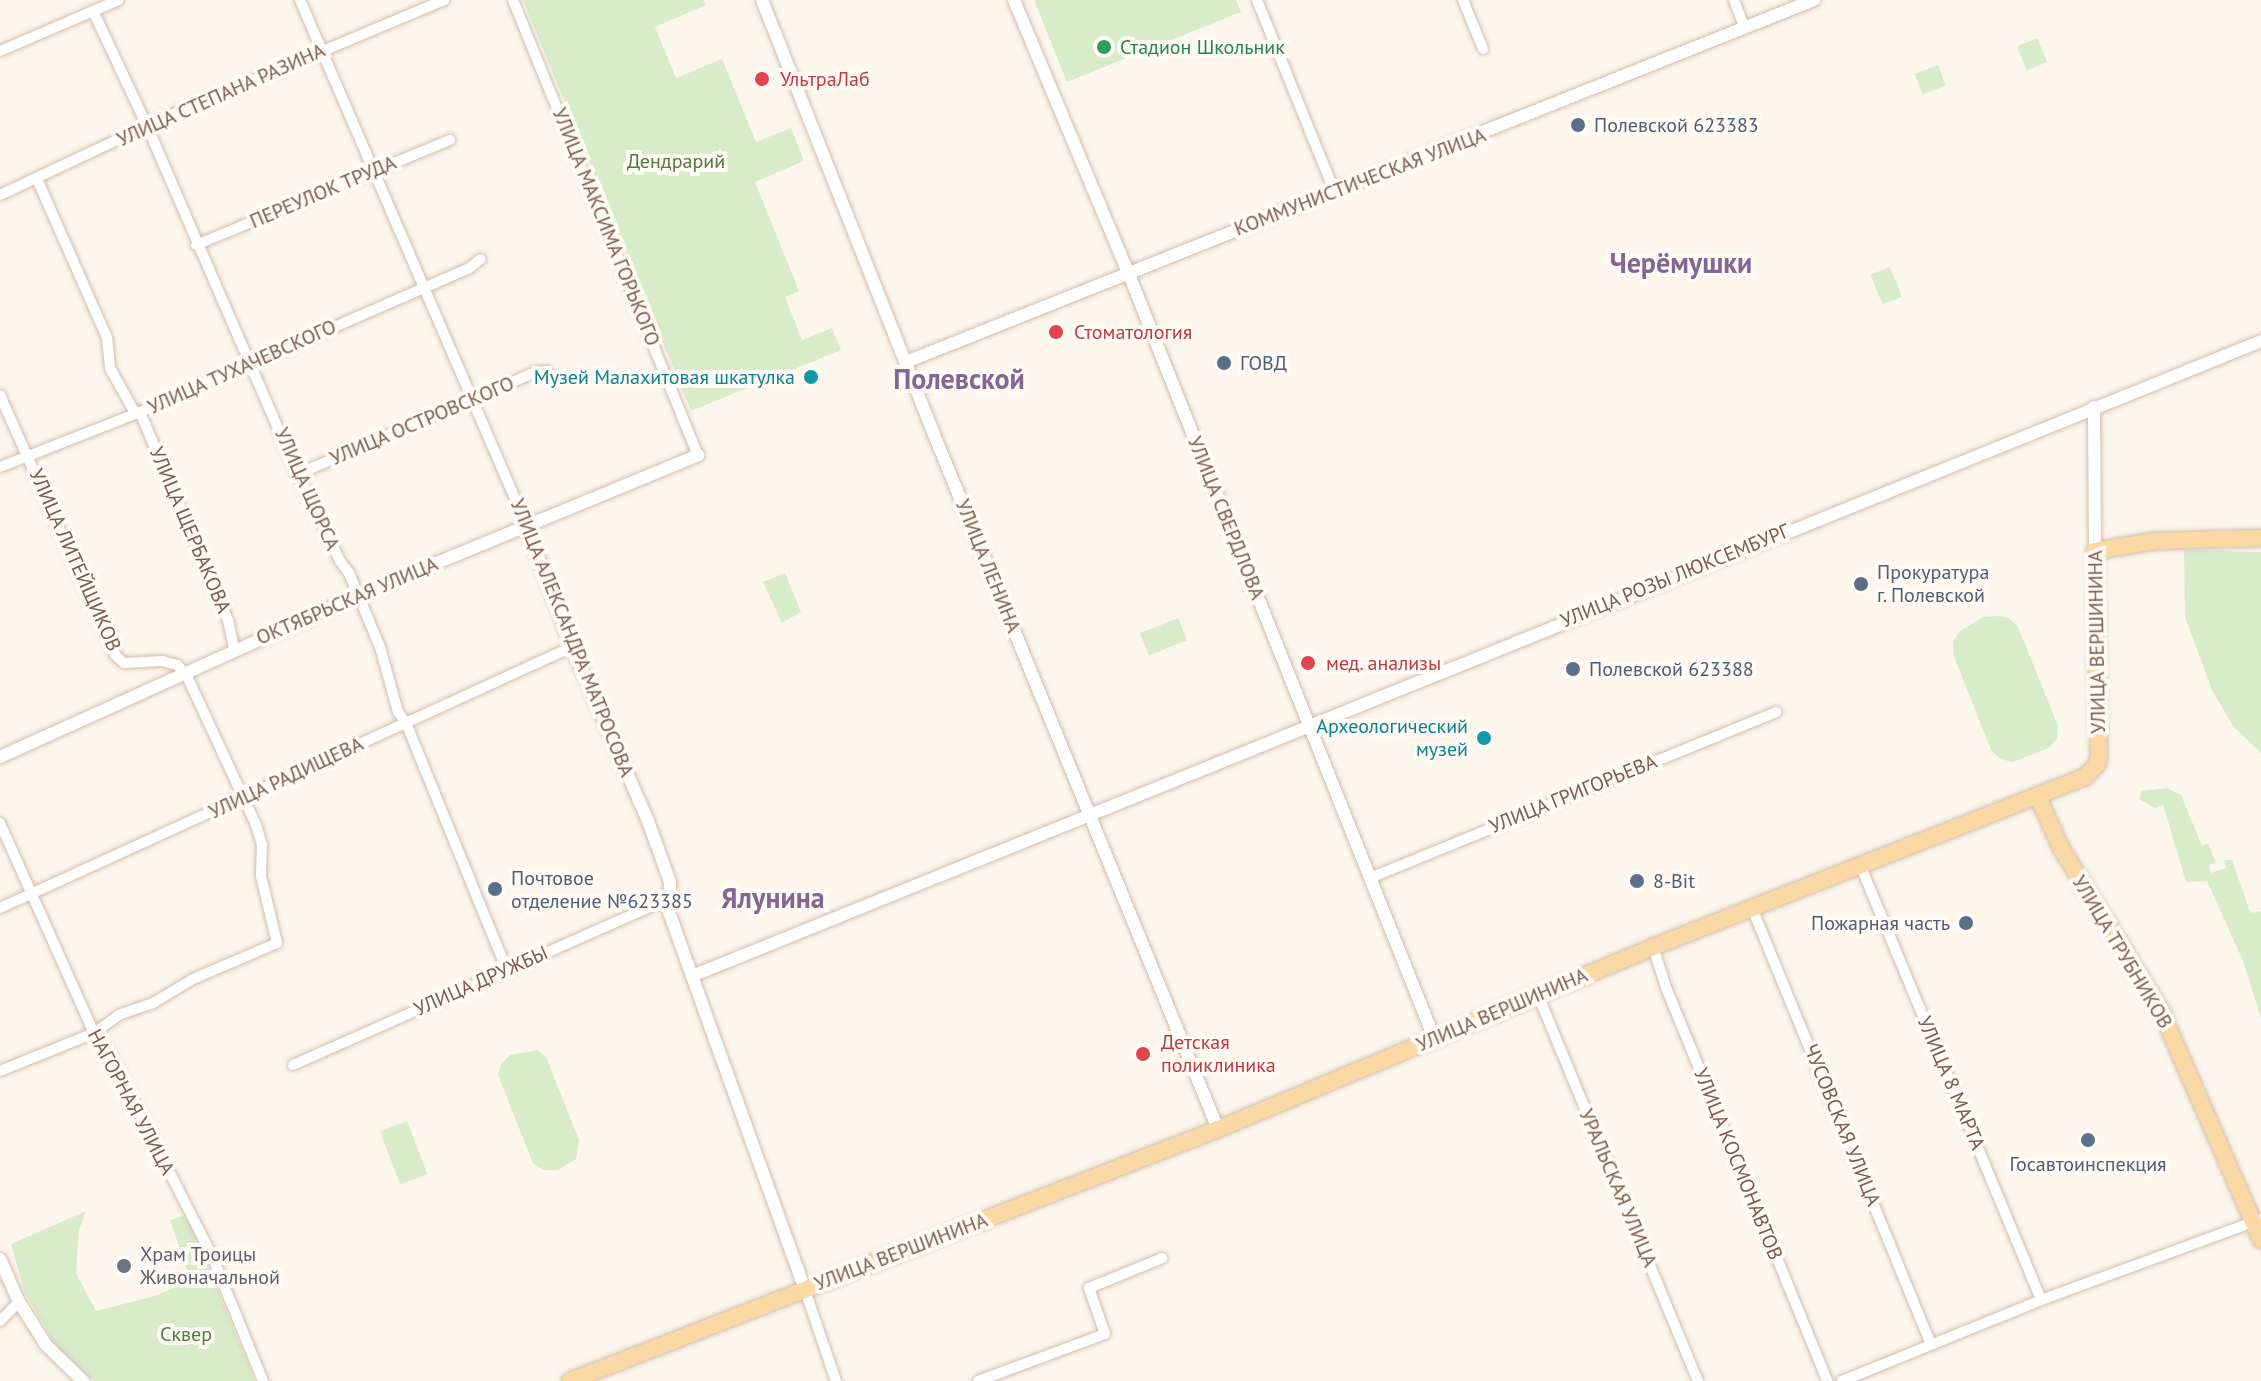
<!DOCTYPE html>
<html>
<head>
<meta charset="utf-8">
<style>
	body { margin:0 }
	#map { position:relative; width:2261px; height:1381px; overflow:hidden; background:#fdf6ec; font-family:"PT Sans",sans-serif }
	div>[style] { position:absolute }
	[style*='--x'] { left:calc(var(--x)*1px); top:calc(var(--y)*1px); width:calc(var(--w)*1px); rotate:calc(var(--a)*1deg) }
	.green>* { inset:0; background:#d8ecc9; transform-origin:0 0 }
	.roads { filter:drop-shadow(0 0 2px #d1beb0) drop-shadow(0 0 2px #d1beb0) }
	.minor>* { height:10px; margin:-5px; padding:0 5px; transform-origin:5px; border-radius:5px; background:#fff }
	.tertiary>* { height:12px; margin:-6px; padding:0 6px; transform-origin:6px; border-radius:6px; background:#fff }
	.primary>* { height:16px; margin:-8px; padding:0 8px; transform-origin:8px; border-radius:8px; background:#fbd9a5 }
	.dots>* { width:22px; height:22px; translate:-50% -50%; box-sizing:border-box; border:4px solid #fffaf3; border-radius:50% }
	span { translate:-50% -50%; white-space:nowrap; text-align:center; line-height:1.15; -webkit-text-stroke:8px #fffaf3; paint-order:stroke }
	.leisure-label { font-size:20px; color:#27864d }
	.left { translate:0 -50%; text-align:left }
	.health-label { font-size:20px; color:#be3a42 }
	.street-label { font-size:20px; color:#7a5c4d }
	.service-label { font-size:20px; color:#4e5e75 }
	.right { translate:-100% -50%; text-align:right }
	.park-label { font-size:20px; color:#537a41 }
	.culture-label { font-size:20px; color:#0d838f }
	.worship-label { font-size:20px; color:#5b616d }
	.district-label { font-size:28px; color:#846695; font-weight:700 }
</style>
</head>
<body>
<div id="map">
	<div class="green">
		<div style="clip-path:polygon(523px 0,704px 0,706px 5px,655px 27px,676px 78px,722px 59px,756px 142px,791px 128px,804px 161px,755px 182px,799px 291px,785px 297px,802px 340px,832px 328px,841px 350px,691px 411px)"></div>
		<div style="clip-path:polygon(1034px 0,1236px 0,1241px 12px,1067px 82px)"></div>
		<div style="left:2037px;top:38px;width:26px;height:22px;rotate:67deg"></div>
		<div style="left:1938px;top:65px;width:22px;height:25px;rotate:69deg"></div>
		<div style="left:1890px;top:267px;width:32px;height:21px;rotate:68deg"></div>
		<div style="clip-path:polygon(2184px 550px,2261px 552px,2261px 753px,2233px 726px,2212px 690px,2185px 617px)"></div>
		<div style="clip-path:polygon(785px 573px,801px 612px,782px 623px,763px 582px)"></div>
		<div style="clip-path:polygon(1997px 616px,2009px 618px,2018px 627px,2058px 726px,2057px 738px,2049px 748px,2013px 762px,2000px 759px,1991px 750px,1953px 654px,1953px 641px,1960px 631px,1983px 617px)"></div>
		<div style="left:1178px;top:618px;width:24px;height:41px;rotate:68deg"></div>
		<div style="clip-path:polygon(2167px 788px,2181px 795px,2202px 846px,2208px 843px,2216px 863px,2209px 865px,2211px 873px,2226px 868px,2224px 860px,2232px 860px,2249px 909px,2252px 913px,2261px 911px,2261px 1018px,2243px 961px,2207px 881px,2186px 882px,2163px 804px,2155px 808px,2139px 799px,2142px 791px)"></div>
		<div style="clip-path:polygon(537px 1050px,546px 1057px,579px 1140px,576px 1159px,558px 1170px,544px 1170px,533px 1163px,498px 1075px,501px 1064px,510px 1055px)"></div>
		<div style="left:407px;top:1121px;width:57px;height:29px;rotate:69deg"></div>
		<div style="clip-path:polygon(86px 1211px,79px 1230px,76px 1273px,96px 1311px,158px 1295px,184px 1283px,188px 1272px,170px 1220px,187px 1215px,255px 1381px,94px 1381px,56px 1346px,25px 1293px,11px 1244px)"></div>
	</div>
	<div class="roads">
		<div class="minor">
			<div style="--x:300;--y:0;--w:571;--a:66.67"></div>
			<div style="--x:513;--y:0;--w:491;--a:67.9"></div>
			<div style="--x:1257;--y:0;--w:208;--a:68"></div>
			<div style="--x:1463;--y:0;--w:53;--a:67.8"></div>
			<div style="--x:1734;--y:0;--w:30;--a:69"></div>
			<div style="--x:93;--y:11;--w:129;--a:64.8"></div>
			<div style="--x:148;--y:128;--w:377;--a:66.6"></div>
			<div style="--x:298;--y:474;--w:97;--a:64.2"></div>
			<div style="--x:340;--y:561;--w:15;--a:53"></div>
			<div style="--x:349;--y:573;--w:80;--a:67.3"></div>
			<div style="--x:380;--y:647;--w:67;--a:74.5"></div>
			<div style="--x:398;--y:712;--w:14;--a:54"></div>
			<div style="--x:406;--y:723;--w:268;--a:67.8"></div>
			<div style="--x:0;--y:51;--w:129;--a:-23.2"></div>
			<div style="--x:37;--y:179;--w:174;--a:66.2"></div>
			<div style="--x:107;--y:338;--w:30;--a:84"></div>
			<div style="--x:110;--y:368;--w:51;--a:60.9"></div>
			<div style="--x:0;--y:195;--w:183;--a:-25.2"></div>
			<div style="--x:166;--y:117;--w:302;--a:-22.8"></div>
			<div style="--x:196;--y:245;--w:275;--a:-22.5"></div>
			<div style="--x:0;--y:395;--w:284;--a:66.1"></div>
			<div style="--x:115;--y:655;--w:12;--a:42"></div>
			<div style="--x:124;--y:663;--w:38;--a:-3"></div>
			<div style="--x:162;--y:661;--w:16;--a:15"></div>
			<div style="--x:177;--y:665;--w:13;--a:45"></div>
			<div style="--x:186;--y:674;--w:166;--a:65.1"></div>
			<div style="--x:256;--y:825;--w:21;--a:73"></div>
			<div style="--x:262;--y:845;--w:31;--a:92"></div>
			<div style="--x:261;--y:876;--w:69;--a:76.6"></div>
			<div style="--x:277;--y:943;--w:91;--a:156.8"></div>
			<div style="--x:193;--y:979;--w:47;--a:149"></div>
			<div style="--x:153;--y:1003;--w:36;--a:161"></div>
			<div style="--x:119;--y:1015;--w:31;--a:144"></div>
			<div style="--x:94;--y:1033;--w:101;--a:158"></div>
			<div style="--x:140;--y:412;--w:226;--a:67.1"></div>
			<div style="--x:228;--y:620;--w:30;--a:78"></div>
			<div style="--x:0;--y:467;--w:150;--a:-21.4"></div>
			<div style="--x:140;--y:412;--w:358;--a:-23.6"></div>
			<div style="--x:468;--y:269;--w:16;--a:-38"></div>
			<div style="--x:298;--y:474;--w:259;--a:-23.2"></div>
			<div style="--x:536;--y:372;--w:11;--a:-5"></div>
			<div style="--x:0;--y:823;--w:230;--a:65.9"></div>
			<div style="--x:94;--y:1033;--w:23;--a:52"></div>
			<div style="--x:108;--y:1051;--w:230;--a:63.1"></div>
			<div style="--x:212;--y:1256;--w:135;--a:67.8"></div>
			<div style="--x:1861;--y:867;--w:469;--a:67.4"></div>
			<div style="--x:1370;--y:878;--w:439;--a:-22.2"></div>
			<div style="--x:0;--y:908;--w:629;--a:-24.53"></div>
			<div style="--x:1752;--y:908;--w:470;--a:67.7"></div>
			<div style="--x:1653;--y:947;--w:45;--a:72"></div>
			<div style="--x:1667;--y:990;--w:422;--a:67.7"></div>
			<div style="--x:1538;--y:995;--w:418;--a:67.5"></div>
			<div style="--x:293;--y:1065;--w:412;--a:-23.9"></div>
			<div style="--x:805;--y:1290;--w:96;--a:71.2"></div>
			<div style="--x:0;--y:1321;--w:27;--a:-45"></div>
			<div style="--x:978;--y:1381;--w:135;--a:-20.3"></div>
			<div style="--x:1105;--y:1334;--w:49;--a:-109.2"></div>
			<div style="--x:1089;--y:1288;--w:79;--a:-22.3"></div>
			<div style="--x:1842;--y:1381;--w:215;--a:-22.1"></div>
			<div style="--x:2041;--y:1300;--w:234;--a:-20.2"></div>
		</div>
		<div class="tertiary">
			<div style="--x:762;--y:0;--w:465;--a:68.4"></div>
			<div style="--x:933;--y:432;--w:753;--a:67.76"></div>
			<div style="--x:1014;--y:0;--w:295;--a:67.3"></div>
			<div style="--x:1128;--y:272;--w:825;--a:68.22"></div>
			<div style="--x:906;--y:362;--w:978;--a:-21.74"></div>
			<div style="--x:2094;--y:407;--w:144;--a:89.6"></div>
			<div style="--x:526;--y:524;--w:131;--a:69.5"></div>
			<div style="--x:572;--y:647;--w:190;--a:66.4"></div>
			<div style="--x:648;--y:821;--w:65;--a:70.2"></div>
			<div style="--x:670;--y:882;--w:30;--a:92"></div>
			<div style="--x:669;--y:912;--w:402;--a:70.2"></div>
			<div style="--x:0;--y:757;--w:394;--a:-24.3"></div>
			<div style="--x:359;--y:595;--w:367;--a:-22.4"></div>
			<div style="--x:692;--y:976;--w:1693;--a:-22.03"></div>
			<div style="--x:0;--y:1259;--w:47;--a:66.2"></div>
			<div style="--x:19;--y:1302;--w:51;--a:57.9"></div>
			<div style="--x:46;--y:1345;--w:52;--a:44.2"></div>
		</div>
		<div class="primary">
			<div style="--x:2038;--y:797;--w:56;--a:65.7"></div>
			<div style="--x:2061;--y:848;--w:191;--a:58.5"></div>
			<div style="--x:2161;--y:1011;--w:250;--a:66.4"></div>
			<div style="--x:570;--y:1381;--w:695;--a:-21.25"></div>
			<div style="--x:1218;--y:1129;--w:472;--a:-22.7"></div>
			<div style="--x:1653;--y:947;--w:464;--a:-21.5"></div>
			<div style="--x:2085;--y:777;--w:18;--a:-47"></div>
			<div style="--x:2097;--y:764;--w:8;--a:-76"></div>
			<div style="--x:2099;--y:756;--w:205;--a:-91.1"></div>
			<div style="--x:2095;--y:551;--w:60;--a:-9.6"></div>
			<div style="--x:2154;--y:541;--w:107;--a:-1.6"></div>
		</div>
	</div>
	<div class="dots">
		<div style="left:1104px;top:47px;background:#2e9e5b"></div>
		<div style="left:762px;top:79px;background:#e0444e"></div>
		<div style="left:1578px;top:125px;background:#5c6f8a"></div>
		<div style="left:1056px;top:332px;background:#e0444e"></div>
		<div style="left:1224px;top:363px;background:#5c6f8a"></div>
		<div style="left:811px;top:377px;background:#0f9aa8"></div>
		<div style="left:1861px;top:584px;background:#5c6f8a"></div>
		<div style="left:1308px;top:663px;background:#e0444e"></div>
		<div style="left:1573px;top:669px;background:#5c6f8a"></div>
		<div style="left:1484px;top:738px;background:#0f9aa8"></div>
		<div style="left:1637px;top:881px;background:#5c6f8a"></div>
		<div style="left:495px;top:889px;background:#5c6f8a"></div>
		<div style="left:1966px;top:923px;background:#5c6f8a"></div>
		<div style="left:1143px;top:1054px;background:#e0444e"></div>
		<div style="left:2088px;top:1140px;background:#5c6f8a"></div>
		<div style="left:124px;top:1266px;background:#6b7280"></div>
	</div>
	<div class="leisure-label">
		<span class="left" style="left:1120px;top:47px">Стадион Школьник</span>
	</div>
	<div class="health-label">
		<span class="left" style="left:780px;top:79px">УльтраЛаб</span>
		<span class="left" style="left:1074px;top:332px">Стоматология</span>
		<span class="left" style="left:1326px;top:663px">мед. анализы</span>
		<span class="left" style="left:1161px;top:1054px">Детская<br>поликлиника</span>
	</div>
	<div class="street-label">
		<span style="left:221px;top:95px;rotate:-24deg">УЛИЦА СТЕПАНА РАЗИНА</span>
		<span style="left:1360px;top:182px;rotate:-21deg">КОММУНИСТИЧЕСКАЯ УЛИЦА</span>
		<span style="left:323px;top:192px;rotate:-23deg">ПЕРЕУЛОК ТРУДА</span>
		<span style="left:606px;top:227px;rotate:68deg">УЛИЦА МАКСИМА ГОРЬКОГО</span>
		<span style="left:242px;top:367px;rotate:-24deg">УЛИЦА ТУХАЧЕВСКОГО</span>
		<span style="left:422px;top:421px;rotate:-23deg">УЛИЦА ОСТРОВСКОГО</span>
		<span style="left:307px;top:489px;rotate:66deg">УЛИЦА ЩОРСА</span>
		<span style="left:1226px;top:518px;rotate:68deg">УЛИЦА СВЕРДЛОВА</span>
		<span style="left:190px;top:530px;rotate:67deg">УЛИЦА ЩЕРБАКОВА</span>
		<span style="left:75px;top:560px;rotate:66deg">УЛИЦА ЛИТЕЙЩИКОВ</span>
		<span style="left:988px;top:566px;rotate:68deg">УЛИЦА ЛЕНИНА</span>
		<span style="left:1675px;top:576px;rotate:-22deg">УЛИЦА РОЗЫ ЛЮКСЕМБУРГ</span>
		<span style="left:347px;top:601px;rotate:-23deg">ОКТЯБРЬСКАЯ УЛИЦА</span>
		<span style="left:572px;top:638px;rotate:68deg">УЛИЦА АЛЕКСАНДРА МАТРОСОВА</span>
		<span style="left:2097px;top:642px;rotate:-91deg">УЛИЦА ВЕРШИНИНА</span>
		<span style="left:286px;top:778px;rotate:-25deg">УЛИЦА РАДИЩЕВА</span>
		<span style="left:1573px;top:794px;rotate:-22deg">УЛИЦА ГРИГОРЬЕВА</span>
		<span style="left:2122px;top:952px;rotate:59deg">УЛИЦА ТРУБНИКОВ</span>
		<span style="left:481px;top:981px;rotate:-24deg">УЛИЦА ДРУЖБЫ</span>
		<span style="left:1502px;top:1010px;rotate:-23deg">УЛИЦА ВЕРШИНИНА</span>
		<span style="left:1951px;top:1083px;rotate:67deg">УЛИЦА 8 МАРТА</span>
		<span style="left:131px;top:1102px;rotate:62deg">НАГОРНАЯ УЛИЦА</span>
		<span style="left:1842px;top:1125px;rotate:68deg">ЧУСОВСКАЯ УЛИЦА</span>
		<span style="left:1738px;top:1164px;rotate:68deg">УЛИЦА КОСМОНАВТОВ</span>
		<span style="left:1618px;top:1188px;rotate:67deg">УРАЛЬСКАЯ УЛИЦА</span>
		<span style="left:901px;top:1252px;rotate:-21deg">УЛИЦА ВЕРШИНИНА</span>
	</div>
	<div class="service-label">
		<span class="left" style="left:1594px;top:125px">Полевской 623383</span>
		<span class="left" style="left:1240px;top:363px">ГОВД</span>
		<span class="left" style="left:1877px;top:584px">Прокуратура<br>г. Полевской</span>
		<span class="left" style="left:1589px;top:669px">Полевской 623388</span>
		<span class="left" style="left:511px;top:890px">Почтовое<br>отделение №623385</span>
		<span class="left" style="left:1653px;top:881px">8-Bit</span>
		<span class="right" style="left:1950px;top:923px">Пожарная часть</span>
		<span style="left:2088px;top:1164px">Госавтоинспекция</span>
	</div>
	<div class="park-label">
		<span style="left:676px;top:161px">Дендрарий</span>
		<span style="left:186px;top:1334px">Сквер</span>
	</div>
	<div class="culture-label">
		<span class="right" style="left:795px;top:377px">Музей Малахитовая шкатулка</span>
		<span class="right" style="left:1468px;top:738px">Археологический<br>музей</span>
	</div>
	<div class="worship-label">
		<span class="left" style="left:140px;top:1266px">Храм Троицы<br>Живоначальной</span>
	</div>
	<div class="district-label">
		<span style="left:1681px;top:263px">Черёмушки</span>
		<span style="left:959px;top:379px">Полевской</span>
		<span style="left:773px;top:898px">Ялунина</span>
	</div>
</div>
</body>
</html>
